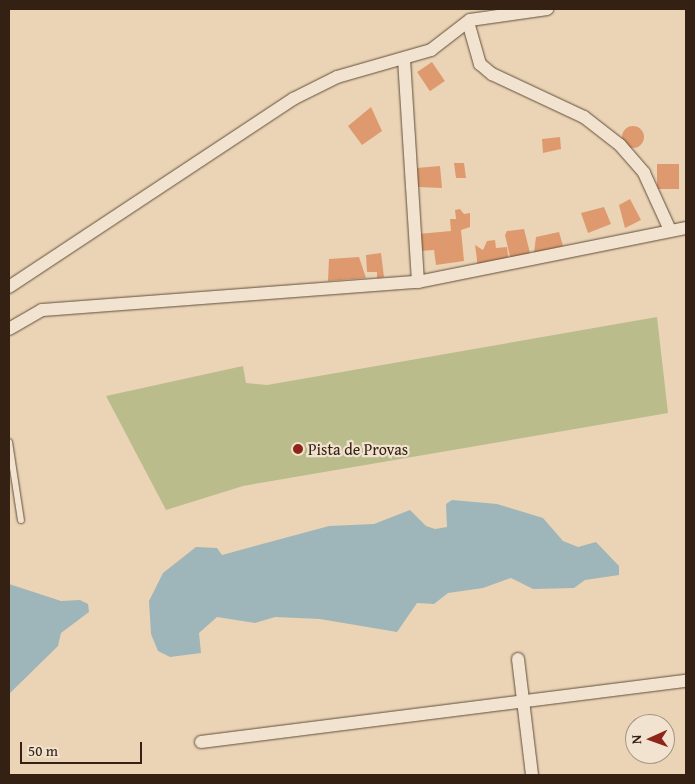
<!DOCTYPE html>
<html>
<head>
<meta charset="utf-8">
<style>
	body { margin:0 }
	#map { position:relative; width:695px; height:784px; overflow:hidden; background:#ead4b5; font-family:"Gentium Book Plus",serif }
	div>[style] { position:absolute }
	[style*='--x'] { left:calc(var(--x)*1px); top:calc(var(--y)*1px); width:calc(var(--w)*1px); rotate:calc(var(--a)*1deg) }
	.green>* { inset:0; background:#babc8b }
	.water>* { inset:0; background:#9eb5b9 }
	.building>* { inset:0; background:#de9a6e; transform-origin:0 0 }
	.round { border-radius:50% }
	.roads { filter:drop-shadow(0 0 1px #624e3c) drop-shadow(0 0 1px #624e3c) }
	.lane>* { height:6px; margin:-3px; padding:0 3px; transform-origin:3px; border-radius:3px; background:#f1e3cf }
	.street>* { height:12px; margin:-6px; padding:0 6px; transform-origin:6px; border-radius:6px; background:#f1e3cf }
	.dots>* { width:14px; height:14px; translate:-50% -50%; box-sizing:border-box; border:2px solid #f1e3cf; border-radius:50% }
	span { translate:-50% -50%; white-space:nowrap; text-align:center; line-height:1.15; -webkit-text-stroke:4.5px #f1e3cf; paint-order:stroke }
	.poi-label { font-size:16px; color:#342114 }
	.left { translate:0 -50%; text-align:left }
	.frame { position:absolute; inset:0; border:10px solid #342114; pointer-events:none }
	.north { position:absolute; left:625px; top:714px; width:50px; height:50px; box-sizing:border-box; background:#f1e3cf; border:1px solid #a59584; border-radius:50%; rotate:268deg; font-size:14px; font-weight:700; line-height:20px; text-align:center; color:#342114 }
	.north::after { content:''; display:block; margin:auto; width:18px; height:22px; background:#8f2418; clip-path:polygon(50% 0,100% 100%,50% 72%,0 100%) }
	.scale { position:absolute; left:20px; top:742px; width:122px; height:22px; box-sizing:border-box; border:2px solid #342114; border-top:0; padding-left:6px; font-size:15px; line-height:18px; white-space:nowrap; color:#342114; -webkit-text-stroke:4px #f1e3cf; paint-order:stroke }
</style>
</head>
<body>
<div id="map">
	<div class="green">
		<div style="clip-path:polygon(657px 317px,668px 413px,243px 486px,166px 510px,106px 396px,243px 366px,246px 383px,267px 385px)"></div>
	</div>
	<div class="water">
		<div style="clip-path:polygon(452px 500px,497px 504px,543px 518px,563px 541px,578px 547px,596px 542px,619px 566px,619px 575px,585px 580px,574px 588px,533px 589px,511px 578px,483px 588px,448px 593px,434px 604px,417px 603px,397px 632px,320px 619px,275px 617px,255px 623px,217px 617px,199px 633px,201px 653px,170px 657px,158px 651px,151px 634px,149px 601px,163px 573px,196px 547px,217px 548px,222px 555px,329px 526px,374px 524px,410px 510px,426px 526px,435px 529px,447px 527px,446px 504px)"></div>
		<div style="clip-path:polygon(9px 584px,61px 601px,80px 600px,88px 604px,89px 612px,61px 633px,58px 646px,9px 694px)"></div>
	</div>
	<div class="building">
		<div style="left:432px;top:62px;width:23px;height:18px;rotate:56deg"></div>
		<div style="clip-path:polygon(371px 107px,382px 131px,362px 145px,348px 126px)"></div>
		<div class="round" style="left:622px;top:126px;width:22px;height:22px"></div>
		<div style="clip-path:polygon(560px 137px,561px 149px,543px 153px,542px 139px)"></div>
		<div style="clip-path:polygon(454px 163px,464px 163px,466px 178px,456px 178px)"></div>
		<div style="left:657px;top:164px;width:22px;height:25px"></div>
		<div style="clip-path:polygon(440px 166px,442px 188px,418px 187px,416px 168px)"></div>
		<div style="clip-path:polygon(630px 199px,641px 220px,625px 228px,619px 205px)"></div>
		<div style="clip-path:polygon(604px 207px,611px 224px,588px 233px,581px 213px)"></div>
		<div style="clip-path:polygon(460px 209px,464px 214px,470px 213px,470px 227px,461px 230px,464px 261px,436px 265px,434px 250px,420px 251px,418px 234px,451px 231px,450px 219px,456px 219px,455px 210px)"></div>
		<div style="clip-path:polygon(524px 229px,531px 257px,511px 261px,505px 235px,507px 231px)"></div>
		<div style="clip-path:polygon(559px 232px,563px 246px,534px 253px,536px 237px)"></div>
		<div style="clip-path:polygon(495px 240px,496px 248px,507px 247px,509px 264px,478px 268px,475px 245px,483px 250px,487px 241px)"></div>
		<div style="clip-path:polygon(381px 253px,384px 277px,377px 278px,377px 272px,367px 272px,366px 255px)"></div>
		<div style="clip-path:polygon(359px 257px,366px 278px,328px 281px,329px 259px)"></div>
	</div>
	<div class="roads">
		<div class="lane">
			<div style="--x:9;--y:442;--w:79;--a:81.3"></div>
		</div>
		<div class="street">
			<div style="--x:468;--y:22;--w:44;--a:74.1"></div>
			<div style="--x:480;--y:64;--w:16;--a:40"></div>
			<div style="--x:492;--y:74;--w:102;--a:25.1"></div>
			<div style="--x:584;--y:117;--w:46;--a:37.9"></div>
			<div style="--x:620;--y:145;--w:37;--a:49"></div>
			<div style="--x:644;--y:173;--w:63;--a:65.5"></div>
			<div style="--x:404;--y:59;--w:223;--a:86.4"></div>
			<div style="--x:9;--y:287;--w:341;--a:-33.5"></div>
			<div style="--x:293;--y:99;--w:49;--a:-26.6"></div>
			<div style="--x:337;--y:77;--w:98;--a:-16"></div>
			<div style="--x:431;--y:50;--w:49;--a:-37.6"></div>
			<div style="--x:470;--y:20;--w:78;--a:-8.1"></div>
			<div style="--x:9;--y:329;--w:38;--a:-30"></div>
			<div style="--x:42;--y:310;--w:377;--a:-4.3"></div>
			<div style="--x:418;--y:282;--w:273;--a:-11.4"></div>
			<div style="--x:518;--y:659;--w:117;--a:83.1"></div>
			<div style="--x:201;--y:742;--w:489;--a:-7.2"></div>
		</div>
	</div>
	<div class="dots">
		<div style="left:298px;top:449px;background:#8f2418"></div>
	</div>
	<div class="poi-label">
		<span class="left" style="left:308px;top:449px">Pista de Provas</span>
	</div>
	<div class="frame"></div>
	<div class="north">N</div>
	<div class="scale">50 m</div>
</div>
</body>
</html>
